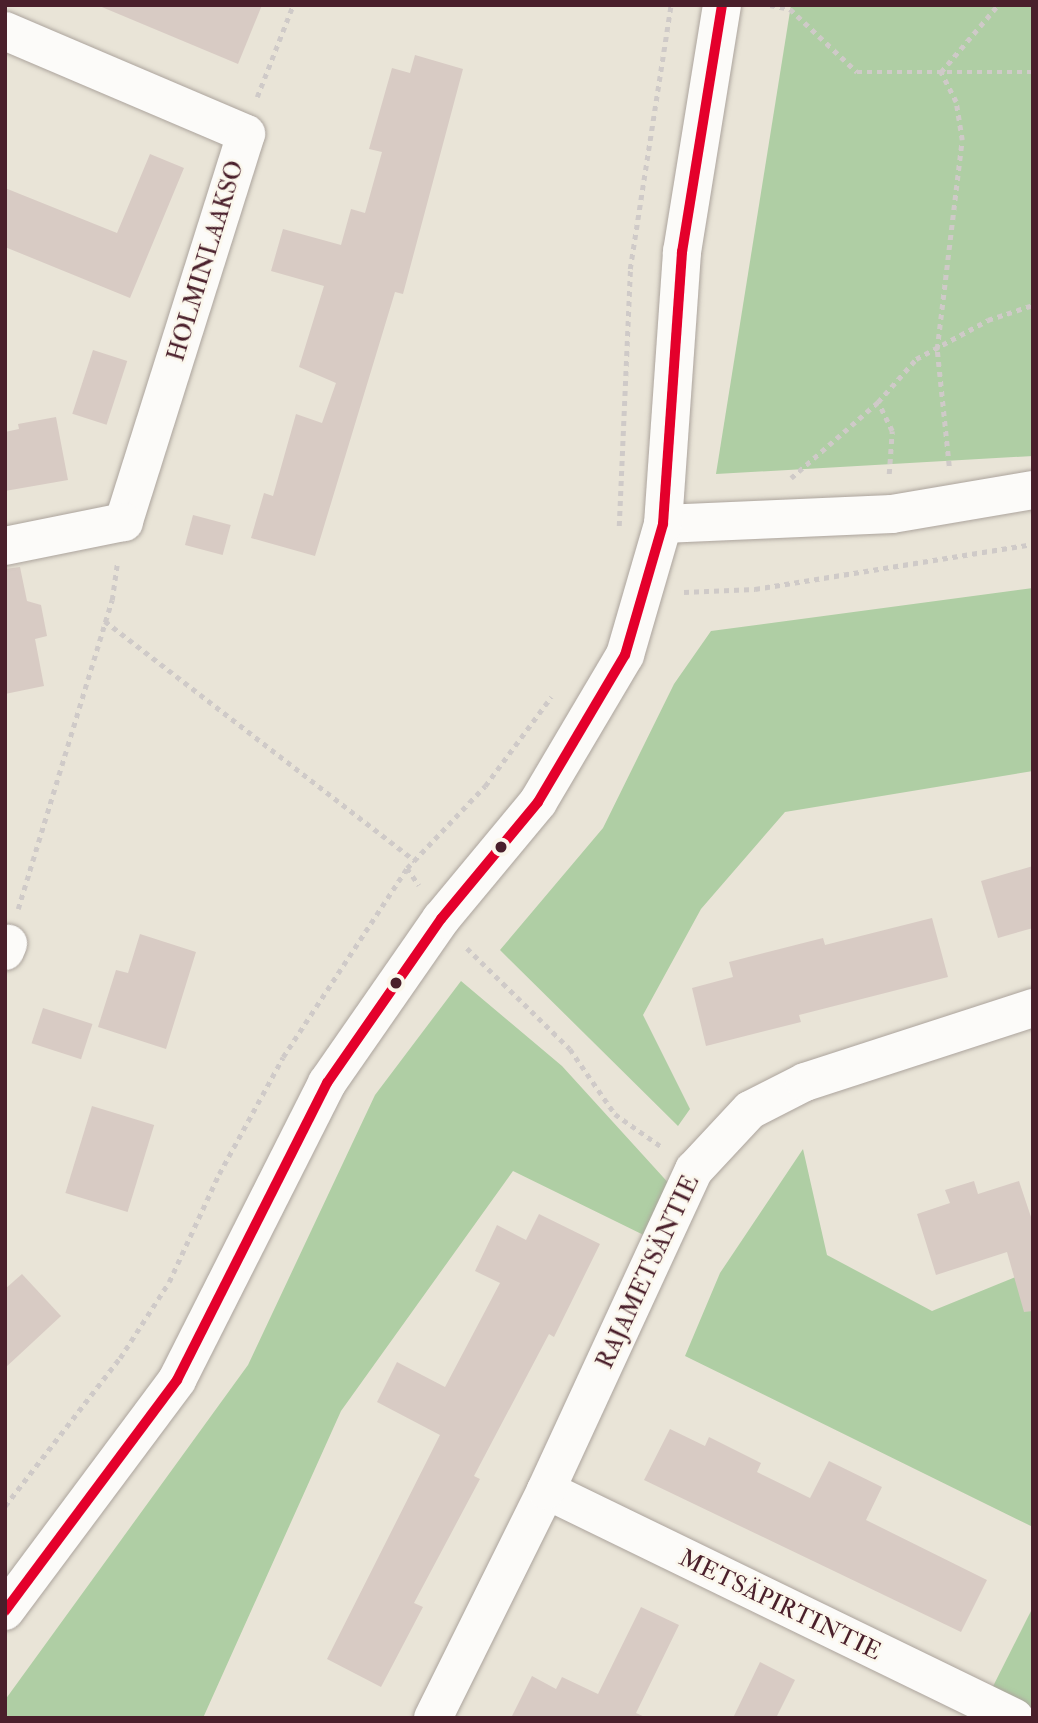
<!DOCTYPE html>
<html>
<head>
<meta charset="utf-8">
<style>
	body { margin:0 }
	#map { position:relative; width:1038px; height:1723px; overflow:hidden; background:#e9e4d7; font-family:"IM FELL Double Pica",serif }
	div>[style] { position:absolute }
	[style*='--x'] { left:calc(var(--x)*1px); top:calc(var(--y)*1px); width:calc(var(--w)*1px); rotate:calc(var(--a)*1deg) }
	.forest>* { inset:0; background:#afcea4 }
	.building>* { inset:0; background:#d8cbc4; transform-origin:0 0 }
	.path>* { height:4.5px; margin-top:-2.25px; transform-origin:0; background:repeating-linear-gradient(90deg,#cfcac8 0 5px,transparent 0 10px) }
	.roads { filter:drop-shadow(0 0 2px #aca49d) drop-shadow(0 0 2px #aca49d) }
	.street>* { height:38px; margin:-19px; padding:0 19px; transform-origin:19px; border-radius:19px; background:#fcfbf9 }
	.secondary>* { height:38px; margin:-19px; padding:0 19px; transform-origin:19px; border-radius:19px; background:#fcfbf9 }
	.bus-1>* { height:10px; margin:-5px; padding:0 5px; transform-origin:5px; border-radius:5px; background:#e4002b }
	.dots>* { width:19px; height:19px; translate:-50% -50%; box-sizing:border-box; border:4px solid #fbf7ec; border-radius:50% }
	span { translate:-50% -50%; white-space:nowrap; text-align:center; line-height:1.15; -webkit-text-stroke:5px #fbf7ec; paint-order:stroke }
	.street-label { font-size:24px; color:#4a1f2b }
	.frame { position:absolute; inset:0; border:7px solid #4a1f2b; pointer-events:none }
</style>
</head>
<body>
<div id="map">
	<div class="forest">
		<div style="clip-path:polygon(791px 5px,1033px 5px,1033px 456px,716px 474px)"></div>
		<div style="clip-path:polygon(1033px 588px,1033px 771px,785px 812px,701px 909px,643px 1015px,690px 1109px,678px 1126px,500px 950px,603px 828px,674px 684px,711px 631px)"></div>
		<div style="clip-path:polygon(461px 981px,562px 1066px,683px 1199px,662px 1244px,513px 1171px,341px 1411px,203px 1718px,5px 1718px,5px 1700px,248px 1365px,375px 1095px)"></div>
		<div style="clip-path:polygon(803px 1149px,827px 1255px,932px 1311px,1033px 1270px,1033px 1527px,685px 1356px,720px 1273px)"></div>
		<div style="clip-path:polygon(1033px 1607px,1033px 1718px,977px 1718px)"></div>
	</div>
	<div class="building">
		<div style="clip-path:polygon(97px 5px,262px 5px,238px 64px)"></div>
		<div style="clip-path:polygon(415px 55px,463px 69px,403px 294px,395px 292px,315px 556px,251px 538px,264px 493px,273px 496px,296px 414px,322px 423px,336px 383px,299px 367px,324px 286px,271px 271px,283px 229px,341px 245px,351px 209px,365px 213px,382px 152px,369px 149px,392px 68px,410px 73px)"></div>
		<div style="clip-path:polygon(150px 154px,184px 168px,130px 298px,5px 247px,5px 188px,117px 233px)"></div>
		<div style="left:93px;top:350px;width:36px;height:67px;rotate:18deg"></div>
		<div style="clip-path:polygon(56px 417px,68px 480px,5px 491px,5px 432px,19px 429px,18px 424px)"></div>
		<div style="left:193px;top:515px;width:39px;height:31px;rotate:15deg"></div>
		<div style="clip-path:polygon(20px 567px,27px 601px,41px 605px,47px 636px,35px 639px,44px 686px,5px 694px,5px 569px)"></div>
		<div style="clip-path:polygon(1033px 866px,1033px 928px,998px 938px,981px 881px)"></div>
		<div style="clip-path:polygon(932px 918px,948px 977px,799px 1015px,801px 1022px,706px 1046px,692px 988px,733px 977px,729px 962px,823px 938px,825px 945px)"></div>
		<div style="clip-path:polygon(140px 934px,196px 952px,166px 1049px,98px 1027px,116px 970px,128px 973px)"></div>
		<div style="left:43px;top:1008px;width:52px;height:37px;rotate:18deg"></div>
		<div style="left:92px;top:1106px;width:65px;height:91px;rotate:17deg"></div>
		<div style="clip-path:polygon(974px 1181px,978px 1194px,1019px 1181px,1033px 1223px,1033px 1311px,1024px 1312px,1007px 1252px,936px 1275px,917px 1214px,950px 1203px,945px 1190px)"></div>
		<div style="clip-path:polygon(539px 1214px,600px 1244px,554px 1337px,549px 1334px,474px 1476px,480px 1479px,414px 1603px,423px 1607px,381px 1687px,327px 1659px,440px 1435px,377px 1402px,397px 1362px,445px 1387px,500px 1283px,475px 1271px,497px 1225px,526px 1240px)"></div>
		<div style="clip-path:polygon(22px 1274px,61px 1316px,5px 1368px,5px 1289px)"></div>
		<div style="clip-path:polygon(670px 1429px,705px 1446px,709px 1437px,761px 1463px,757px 1472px,810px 1498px,829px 1461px,882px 1487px,866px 1520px,987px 1580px,961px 1632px,644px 1480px)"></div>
		<div style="clip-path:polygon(641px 1607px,679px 1625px,636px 1713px,647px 1718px,511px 1718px,532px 1676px,556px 1689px,562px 1677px,598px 1694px)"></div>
		<div style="clip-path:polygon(760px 1662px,795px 1680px,776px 1718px,733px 1718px)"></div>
	</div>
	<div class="path">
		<div style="--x:770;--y:5;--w:20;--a:11"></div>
		<div style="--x:790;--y:9;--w:92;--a:43.2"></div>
		<div style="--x:857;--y:72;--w:176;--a:0"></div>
		<div style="--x:257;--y:97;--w:99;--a:-68.6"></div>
		<div style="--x:949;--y:466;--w:118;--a:-95.9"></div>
		<div style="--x:937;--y:349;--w:210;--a:-83.2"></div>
		<div style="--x:962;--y:140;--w:38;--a:-99"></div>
		<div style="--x:956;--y:102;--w:34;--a:-117"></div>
		<div style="--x:941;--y:72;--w:88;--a:-49.6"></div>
		<div style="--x:889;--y:474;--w:43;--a:-86"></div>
		<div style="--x:892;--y:431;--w:32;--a:-116"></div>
		<div style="--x:878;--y:402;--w:57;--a:-48.5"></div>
		<div style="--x:916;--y:359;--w:82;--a:-28.4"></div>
		<div style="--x:988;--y:320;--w:47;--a:-18.4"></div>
		<div style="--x:791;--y:478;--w:116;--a:-41.1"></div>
		<div style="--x:619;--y:526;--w:257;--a:-87.5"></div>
		<div style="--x:630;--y:269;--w:267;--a:-81.2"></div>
		<div style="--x:684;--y:592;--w:71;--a:-2.4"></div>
		<div style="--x:755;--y:589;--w:282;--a:-9.2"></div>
		<div style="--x:105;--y:621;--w:392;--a:37.7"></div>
		<div style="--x:407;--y:868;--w:21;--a:55"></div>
		<div style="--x:18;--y:909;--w:323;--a:-73.1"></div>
		<div style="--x:112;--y:600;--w:36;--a:-82"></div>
		<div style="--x:467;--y:948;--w:144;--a:44.4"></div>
		<div style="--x:570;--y:1049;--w:79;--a:55.3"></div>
		<div style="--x:615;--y:1114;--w:57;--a:35.1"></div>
		<div style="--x:5;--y:1506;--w:187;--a:-52.2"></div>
		<div style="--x:120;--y:1358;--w:90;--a:-57.2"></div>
		<div style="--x:169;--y:1282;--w:119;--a:-65.2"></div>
		<div style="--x:219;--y:1174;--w:133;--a:-61.3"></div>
		<div style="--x:283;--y:1057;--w:226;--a:-56.7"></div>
		<div style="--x:407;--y:868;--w:113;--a:-46.4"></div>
		<div style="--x:485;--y:786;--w:111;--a:-53.4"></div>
	</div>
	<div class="roads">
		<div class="street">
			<div style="--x:5;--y:31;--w:262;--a:23.1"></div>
			<div style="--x:246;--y:134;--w:407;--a:107.5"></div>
			<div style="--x:124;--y:522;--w:121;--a:168.6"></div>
			<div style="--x:663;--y:524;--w:229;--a:-2.5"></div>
			<div style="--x:892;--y:514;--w:143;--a:-9.7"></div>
			<div style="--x:5;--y:951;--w:8;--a:-67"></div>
			<div style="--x:546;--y:1490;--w:521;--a:25.93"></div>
			<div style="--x:433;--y:1718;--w:254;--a:-63.6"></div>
			<div style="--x:546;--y:1490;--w:353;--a:-65.2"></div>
			<div style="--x:694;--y:1170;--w:82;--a:-47"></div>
			<div style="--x:750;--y:1110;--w:62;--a:-27"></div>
			<div style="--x:805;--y:1082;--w:240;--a:-18"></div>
		</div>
		<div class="secondary">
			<div style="--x:5;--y:1611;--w:288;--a:-53.3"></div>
			<div style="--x:177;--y:1380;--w:333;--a:-63.2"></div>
			<div style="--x:327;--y:1083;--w:200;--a:-55.2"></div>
			<div style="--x:441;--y:919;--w:152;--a:-50.3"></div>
			<div style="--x:538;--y:802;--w:171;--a:-59.4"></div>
			<div style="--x:625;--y:655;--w:136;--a:-73.8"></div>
			<div style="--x:663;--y:524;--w:273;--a:-86"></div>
			<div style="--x:682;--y:252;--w:250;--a:-80.8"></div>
		</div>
	</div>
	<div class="bus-1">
		<div style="--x:5;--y:1611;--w:288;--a:-53.3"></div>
		<div style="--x:177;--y:1380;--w:333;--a:-63.2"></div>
		<div style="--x:327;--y:1083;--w:200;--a:-55.2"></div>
		<div style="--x:441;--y:919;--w:152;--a:-50.3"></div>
		<div style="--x:538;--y:802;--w:171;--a:-59.4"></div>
		<div style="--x:625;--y:655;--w:136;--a:-73.8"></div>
		<div style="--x:663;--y:524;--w:273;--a:-86"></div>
		<div style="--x:682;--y:252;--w:250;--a:-80.8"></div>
	</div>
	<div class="dots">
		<div style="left:501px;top:847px;background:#4a1f2b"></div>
		<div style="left:396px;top:983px;background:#4a1f2b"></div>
	</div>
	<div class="street-label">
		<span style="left:206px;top:261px;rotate:-73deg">HOLMINLAAKSO</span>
		<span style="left:648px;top:1272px;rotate:-65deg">RAJAMETSÄNTIE</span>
		<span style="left:780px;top:1605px;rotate:26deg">METSÄPIRTINTIE</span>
	</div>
	<div class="frame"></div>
</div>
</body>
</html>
